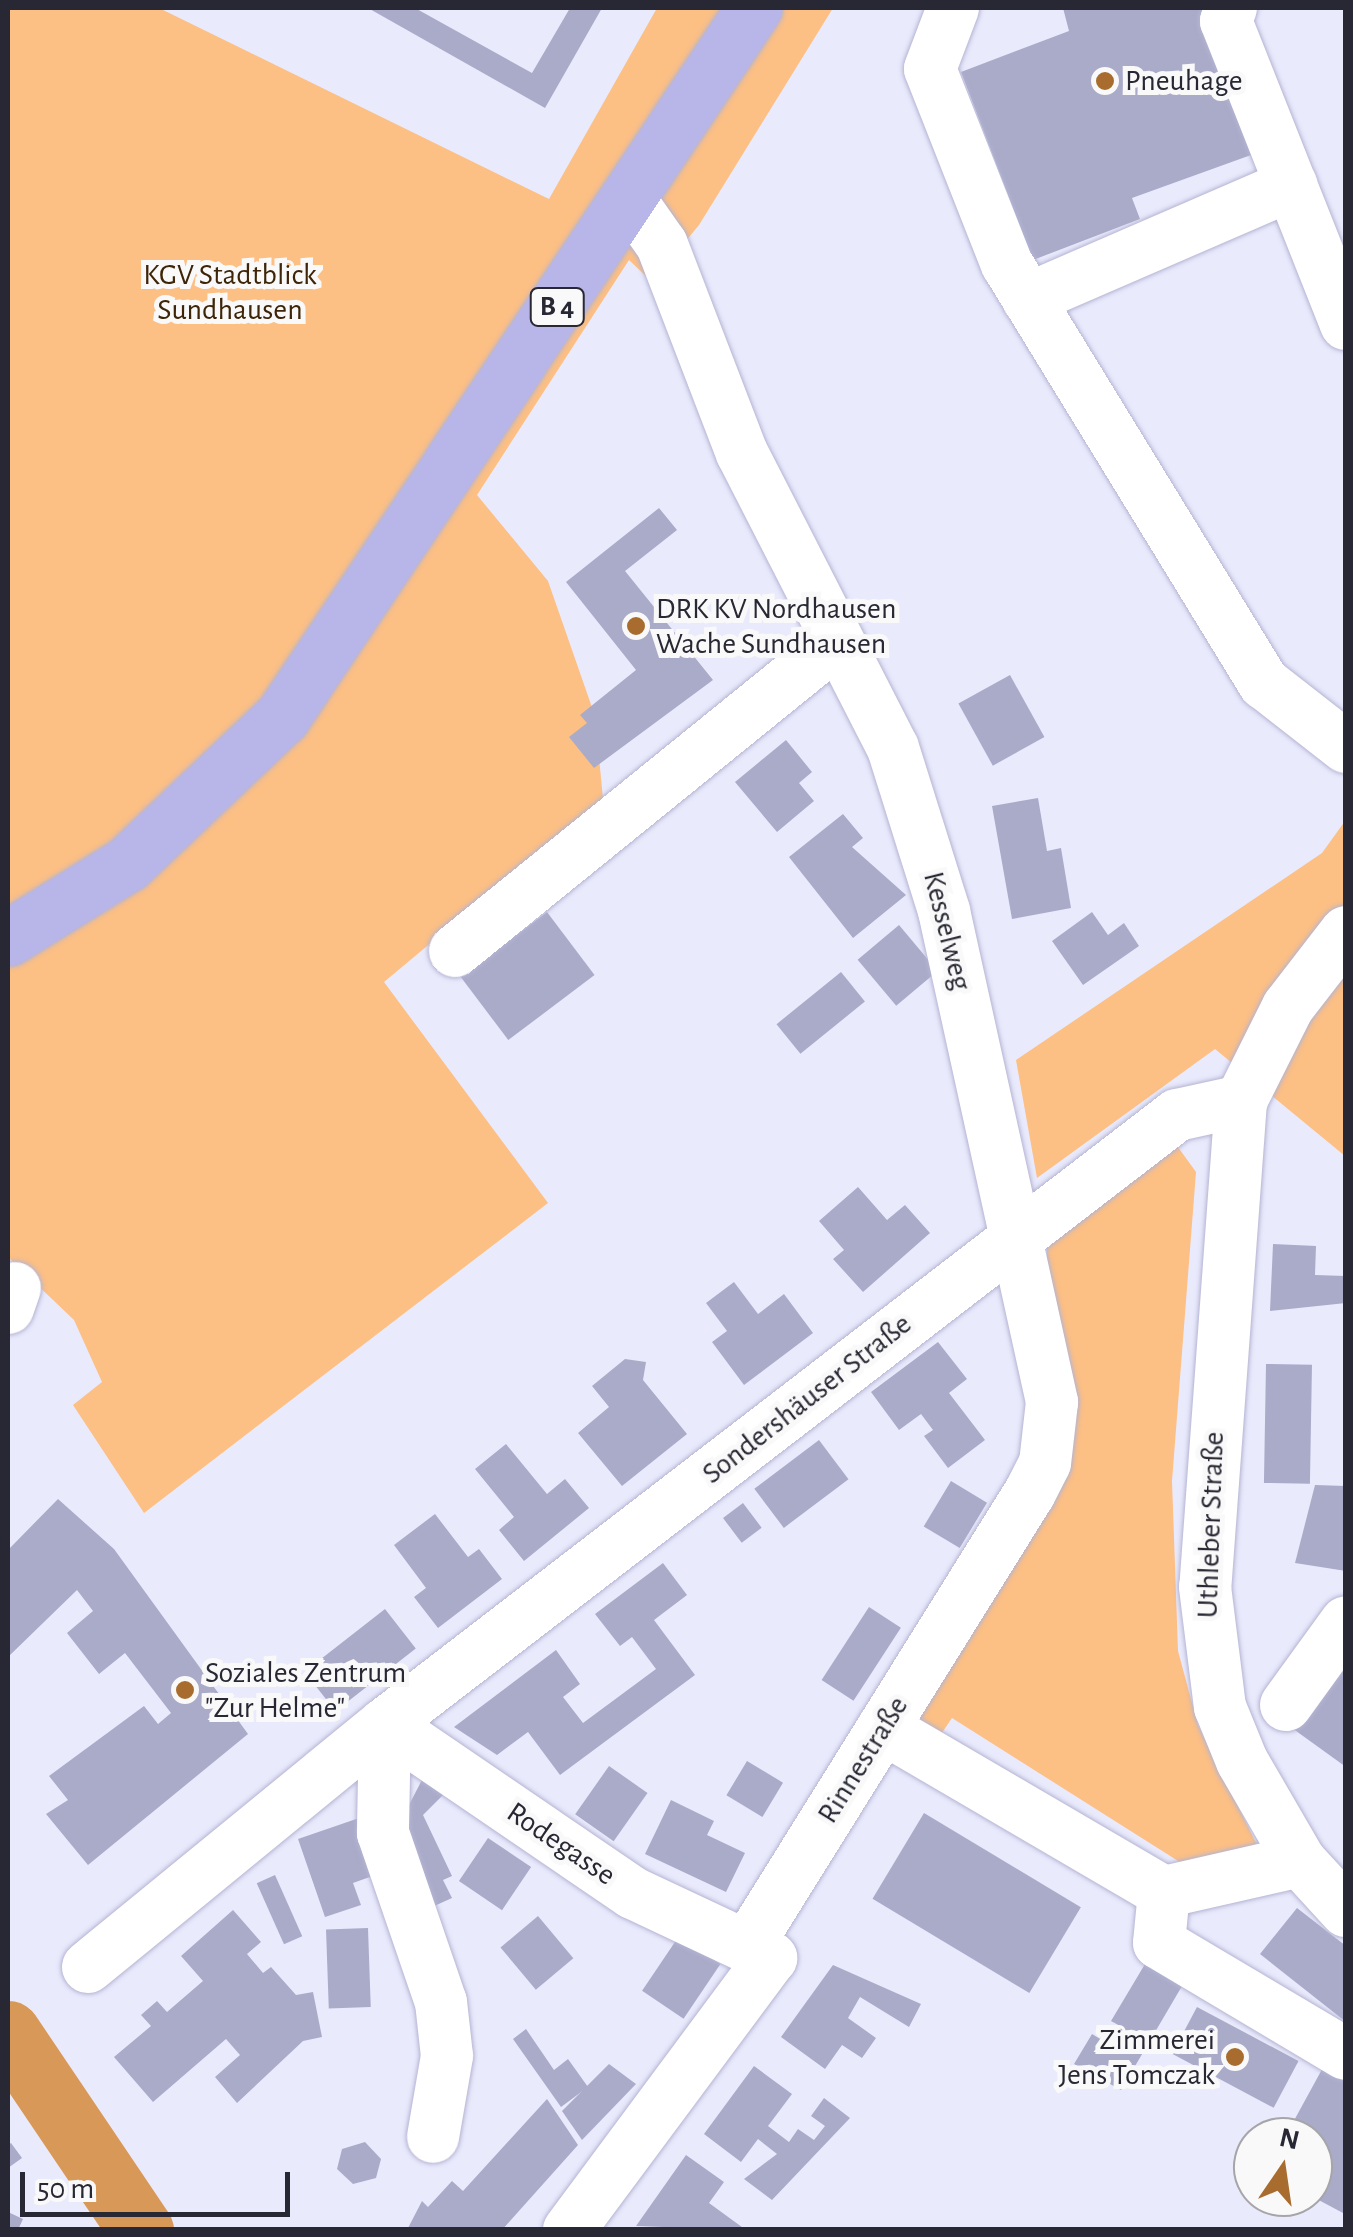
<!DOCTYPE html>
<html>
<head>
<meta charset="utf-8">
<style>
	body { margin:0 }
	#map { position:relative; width:1353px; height:2237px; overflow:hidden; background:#eaeafd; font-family:"Alegreya Sans",sans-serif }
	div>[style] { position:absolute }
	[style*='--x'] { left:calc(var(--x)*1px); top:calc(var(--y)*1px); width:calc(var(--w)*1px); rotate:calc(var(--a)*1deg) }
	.green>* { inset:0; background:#fcbf84 }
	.river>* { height:65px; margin:-32.5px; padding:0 32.5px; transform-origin:32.5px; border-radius:32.5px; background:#d89857 }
	.building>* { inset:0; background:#aaabc9; transform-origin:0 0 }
	.roads { filter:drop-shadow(0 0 2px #b4b4d3) drop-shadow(0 0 2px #b4b4d3) }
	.minor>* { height:52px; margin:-26px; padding:0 26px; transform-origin:26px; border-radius:26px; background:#fff }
	.major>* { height:55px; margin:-27.5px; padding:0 27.5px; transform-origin:27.5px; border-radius:27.5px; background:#b8b5e8 }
	.dots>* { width:28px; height:28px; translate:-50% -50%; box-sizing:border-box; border:5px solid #f9f9f9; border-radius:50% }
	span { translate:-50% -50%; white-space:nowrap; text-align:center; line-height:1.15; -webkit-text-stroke:10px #f9f9f9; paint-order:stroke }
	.shield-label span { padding:2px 8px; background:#f9f9f9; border:2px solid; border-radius:8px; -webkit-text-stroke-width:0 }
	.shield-label { font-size:28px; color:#282834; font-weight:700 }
	.poi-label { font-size:30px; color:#282834 }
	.left { translate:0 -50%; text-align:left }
	.right { translate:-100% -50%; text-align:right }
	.park-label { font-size:30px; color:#3f2508 }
	.street-label { font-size:30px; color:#282834 }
	.frame { position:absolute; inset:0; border:10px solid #282834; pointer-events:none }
	.north { position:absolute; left:1233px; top:2117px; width:100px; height:100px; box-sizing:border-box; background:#f9f9f9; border:2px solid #a5a5aa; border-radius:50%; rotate:13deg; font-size:28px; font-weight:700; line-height:40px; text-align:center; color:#282834 }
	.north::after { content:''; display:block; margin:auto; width:35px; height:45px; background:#a86d2e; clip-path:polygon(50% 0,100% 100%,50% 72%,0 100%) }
	.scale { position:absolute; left:20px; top:2172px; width:270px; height:45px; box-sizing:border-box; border:5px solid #282834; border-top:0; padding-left:12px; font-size:30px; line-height:35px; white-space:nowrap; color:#282834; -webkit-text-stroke:8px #f9f9f9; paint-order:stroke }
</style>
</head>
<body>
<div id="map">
	<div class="green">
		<div style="clip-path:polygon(8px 8px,159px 8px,549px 199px,657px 8px,833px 8px,699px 225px,652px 282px,629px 260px,477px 495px,548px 581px,595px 716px,603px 799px,384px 982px,548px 1203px,144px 1513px,73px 1405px,102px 1382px,74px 1320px,8px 1257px)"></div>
		<div style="clip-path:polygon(1345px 821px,1345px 1156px,1215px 1049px,1037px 1178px,1016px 1060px,1322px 853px)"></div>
		<div style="clip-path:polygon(1175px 1143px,1196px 1172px,1172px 1481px,1178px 1651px,1198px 1725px,1264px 1859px,1205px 1878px,952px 1718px,937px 1740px,906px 1721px,1046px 1494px,1047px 1241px)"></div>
	</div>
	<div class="river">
		<div style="--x:8;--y:2033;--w:238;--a:56"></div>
	</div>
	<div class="building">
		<div style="clip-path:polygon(368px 8px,415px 8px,532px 73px,570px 8px,602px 8px,545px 108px)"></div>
		<div style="clip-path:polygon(1063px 8px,1208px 8px,1251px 155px,1132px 198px,1140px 219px,1033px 260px,961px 72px,1069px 31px)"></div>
		<div style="clip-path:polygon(659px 508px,677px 530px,625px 571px,713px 680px,594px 768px,569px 737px,587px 723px,580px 715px,636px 670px,566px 582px)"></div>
		<div style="left:1010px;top:675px;width:71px;height:59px;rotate:61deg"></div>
		<div style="clip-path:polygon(786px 740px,812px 772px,799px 783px,814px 801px,777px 832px,735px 782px)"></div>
		<div style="clip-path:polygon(1038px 798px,1047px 851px,1061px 848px,1071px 908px,1012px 919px,992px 806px)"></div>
		<div style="clip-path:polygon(843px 814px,863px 838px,852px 847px,906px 895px,853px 938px,789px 857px)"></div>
		<div style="left:547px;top:912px;width:79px;height:108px;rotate:53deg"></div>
		<div style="clip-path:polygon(1092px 912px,1108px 935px,1124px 923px,1139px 946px,1083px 985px,1052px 941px)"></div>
		<div style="left:899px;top:925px;width:60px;height:54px;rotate:50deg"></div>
		<div style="left:841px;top:972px;width:38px;height:83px;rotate:51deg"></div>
		<div style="clip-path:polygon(858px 1187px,887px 1220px,905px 1205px,930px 1233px,863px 1292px,833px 1259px,844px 1250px,819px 1221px)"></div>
		<div style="clip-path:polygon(1273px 1244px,1316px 1246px,1315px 1275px,1346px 1276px,1346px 1303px,1270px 1311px)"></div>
		<div style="clip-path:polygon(734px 1282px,758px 1314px,784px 1294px,813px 1333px,744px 1385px,712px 1342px,727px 1331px,706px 1303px)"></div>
		<div style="clip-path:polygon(938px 1342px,967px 1379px,949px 1393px,985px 1440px,948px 1468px,924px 1436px,933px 1430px,921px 1414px,899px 1430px,871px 1392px)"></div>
		<div style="clip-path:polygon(625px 1359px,646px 1362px,643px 1380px,687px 1434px,622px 1486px,578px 1433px,609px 1407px,592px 1386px)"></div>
		<div style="left:1266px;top:1364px;width:46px;height:119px;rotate:1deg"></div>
		<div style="left:819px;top:1440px;width:49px;height:81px;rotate:53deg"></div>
		<div style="clip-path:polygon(506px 1444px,547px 1494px,565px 1479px,589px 1508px,524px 1561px,499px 1530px,514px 1517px,475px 1469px)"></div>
		<div style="left:951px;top:1481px;width:42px;height:53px;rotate:31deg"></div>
		<div style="clip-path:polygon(1315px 1485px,1346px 1486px,1346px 1571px,1295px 1563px)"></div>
		<div style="clip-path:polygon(58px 1499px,114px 1549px,248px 1734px,88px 1865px,46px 1814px,68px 1800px,49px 1776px,144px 1706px,158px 1724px,171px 1713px,125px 1653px,99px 1674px,67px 1633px,93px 1611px,77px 1590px,8px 1657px,8px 1550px)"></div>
		<div style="left:743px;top:1503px;width:31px;height:25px;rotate:53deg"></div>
		<div style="clip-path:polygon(435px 1514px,468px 1557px,479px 1549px,502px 1579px,438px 1628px,414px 1597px,426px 1588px,394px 1545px)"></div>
		<div style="clip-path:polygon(663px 1563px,687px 1595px,654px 1620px,695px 1675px,560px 1775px,528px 1732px,497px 1755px,454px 1727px,556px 1650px,580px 1684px,563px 1697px,583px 1723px,656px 1669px,632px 1637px,620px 1646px,595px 1614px)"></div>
		<div style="left:869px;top:1607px;width:38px;height:87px;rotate:33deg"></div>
		<div style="left:385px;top:1609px;width:50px;height:102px;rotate:52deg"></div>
		<div style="clip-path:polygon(1346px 1640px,1346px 1767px,1285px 1723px)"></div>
		<div style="left:747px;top:1761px;width:42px;height:40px;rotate:31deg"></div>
		<div style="left:609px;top:1766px;width:47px;height:59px;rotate:35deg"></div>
		<div style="clip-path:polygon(424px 1776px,455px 1783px,423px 1815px,452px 1876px,443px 1880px,452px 1898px,432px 1907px,395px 1832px)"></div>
		<div style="clip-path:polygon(671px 1800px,714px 1821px,707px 1835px,745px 1853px,726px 1892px,645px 1854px)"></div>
		<div style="left:924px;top:1813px;width:183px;height:100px;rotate:31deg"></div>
		<div style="clip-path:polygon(362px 1817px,381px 1873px,353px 1883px,361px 1905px,325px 1917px,298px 1839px)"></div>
		<div style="left:488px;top:1838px;width:52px;height:52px;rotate:34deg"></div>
		<div style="left:275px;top:1875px;width:67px;height:20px;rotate:66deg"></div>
		<div style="clip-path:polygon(1297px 1908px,1346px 1946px,1346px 2022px,1260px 1954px)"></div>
		<div style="clip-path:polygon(233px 1910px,261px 1942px,247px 1954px,263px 1973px,271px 1967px,296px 1995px,313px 1992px,322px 2037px,303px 2041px,237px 2103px,215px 2077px,240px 2055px,226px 2039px,153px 2102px,114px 2057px,151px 2026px,141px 2015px,157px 2001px,167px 2012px,203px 1981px,181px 1956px)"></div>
		<div style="left:538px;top:1916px;width:55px;height:49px;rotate:50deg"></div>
		<div style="left:368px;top:1928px;width:79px;height:42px;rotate:88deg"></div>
		<div style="left:679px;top:1936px;width:50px;height:66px;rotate:34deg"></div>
		<div style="clip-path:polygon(1148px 1959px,1185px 1981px,1121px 2090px,1074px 2064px,1092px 2034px,1112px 2046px,1122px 2027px,1111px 2021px)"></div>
		<div style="clip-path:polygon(833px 1965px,921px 2004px,909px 2027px,860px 1997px,848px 2018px,876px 2038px,862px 2058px,842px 2045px,825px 2069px,781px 2037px)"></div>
		<div style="left:1197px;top:2007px;width:115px;height:53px;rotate:28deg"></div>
		<div style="clip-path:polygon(526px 2029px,554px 2070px,568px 2059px,588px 2087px,561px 2107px,513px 2039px)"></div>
		<div style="clip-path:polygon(1326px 2062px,1346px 2072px,1343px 2213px,1313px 2197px,1313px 2137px,1285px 2137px)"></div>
		<div style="clip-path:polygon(609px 2064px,636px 2084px,582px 2140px,562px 2111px)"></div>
		<div style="clip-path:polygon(754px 2066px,792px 2094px,768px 2126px,789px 2142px,798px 2129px,814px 2140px,825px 2126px,811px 2116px,824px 2098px,850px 2118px,772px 2200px,744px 2179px,777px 2154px,758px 2139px,741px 2162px,704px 2134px)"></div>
		<div style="clip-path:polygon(547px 2099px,578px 2145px,502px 2230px,407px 2230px,422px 2201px,428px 2207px,452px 2181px,463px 2191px)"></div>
		<div style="clip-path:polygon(365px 2142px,381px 2159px,376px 2178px,353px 2184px,337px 2169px,342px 2149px)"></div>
		<div style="clip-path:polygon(11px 2143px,22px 2158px,8px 2168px,8px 2145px)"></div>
		<div style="clip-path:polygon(686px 2155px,724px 2182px,709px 2203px,746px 2230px,636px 2226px)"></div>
		<div style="clip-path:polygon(8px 2212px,23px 2219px,18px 2230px,8px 2230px)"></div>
	</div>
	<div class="roads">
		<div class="minor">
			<div style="--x:953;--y:8;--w:65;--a:110.7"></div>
			<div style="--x:930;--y:69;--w:210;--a:68.5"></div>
			<div style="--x:1007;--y:264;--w:492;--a:58.5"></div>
			<div style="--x:1264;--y:683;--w:104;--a:38"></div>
			<div style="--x:1231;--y:8;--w:14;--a:111"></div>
			<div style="--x:1226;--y:21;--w:326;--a:68.4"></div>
			<div style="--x:629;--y:198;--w:57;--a:54.9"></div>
			<div style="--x:662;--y:245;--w:223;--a:69"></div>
			<div style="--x:742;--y:453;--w:331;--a:62.9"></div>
			<div style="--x:893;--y:748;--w:171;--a:72.6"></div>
			<div style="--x:944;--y:911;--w:503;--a:77.59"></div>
			<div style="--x:1052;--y:1402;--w:61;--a:96.5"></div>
			<div style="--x:1045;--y:1463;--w:35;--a:117"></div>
			<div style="--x:1029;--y:1494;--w:529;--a:121.95"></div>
			<div style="--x:1028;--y:299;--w:287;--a:-23.4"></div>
			<div style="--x:1346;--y:932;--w:95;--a:127.7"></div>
			<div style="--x:1288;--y:1007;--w:105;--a:116.6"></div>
			<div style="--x:1241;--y:1101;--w:487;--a:94.2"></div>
			<div style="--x:1205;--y:1587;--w:121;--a:82.9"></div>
			<div style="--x:1220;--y:1707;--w:58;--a:67.8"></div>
			<div style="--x:1242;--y:1761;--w:116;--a:59.9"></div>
			<div style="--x:1300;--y:1861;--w:68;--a:47.4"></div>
			<div style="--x:455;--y:951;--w:491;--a:-39"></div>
			<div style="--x:8;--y:1308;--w:21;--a:-71"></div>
			<div style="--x:1286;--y:1705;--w:102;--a:-54.1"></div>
			<div style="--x:385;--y:1724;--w:300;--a:34.3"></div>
			<div style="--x:633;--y:1893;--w:153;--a:25.2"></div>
			<div style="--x:771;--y:1958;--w:339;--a:126.6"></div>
			<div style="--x:385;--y:1724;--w:109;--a:91.1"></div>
			<div style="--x:383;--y:1833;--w:179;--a:71.1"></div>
			<div style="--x:441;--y:2002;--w:54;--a:83.7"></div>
			<div style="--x:447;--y:2056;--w:82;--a:99.8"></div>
			<div style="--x:883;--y:1728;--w:325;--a:30.3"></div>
			<div style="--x:1164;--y:1892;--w:139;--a:-12.8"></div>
			<div style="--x:1164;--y:1892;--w:51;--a:95.6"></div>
			<div style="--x:1159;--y:1943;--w:217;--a:30.7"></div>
			<div style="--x:88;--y:1967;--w:384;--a:-39.3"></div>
			<div style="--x:385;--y:1724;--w:999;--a:-37.56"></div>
			<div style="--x:1177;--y:1115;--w:66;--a:-12.3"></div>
		</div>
		<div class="major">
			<div style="--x:8;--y:938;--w:140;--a:-31.9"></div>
			<div style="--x:127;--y:864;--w:214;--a:-43.5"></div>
			<div style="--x:282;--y:717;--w:852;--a:-56.35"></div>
		</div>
	</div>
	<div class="dots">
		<div style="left:1105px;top:81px;background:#a86d2e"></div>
		<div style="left:636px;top:626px;background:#a86d2e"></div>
		<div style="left:185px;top:1690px;background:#a86d2e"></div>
		<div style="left:1235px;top:2057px;background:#a86d2e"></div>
	</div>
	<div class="shield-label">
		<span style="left:557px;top:307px">B 4</span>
	</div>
	<div class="poi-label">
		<span class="left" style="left:1125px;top:81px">Pneuhage</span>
		<span class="left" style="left:656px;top:626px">DRK KV Nordhausen<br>Wache Sundhausen</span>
		<span class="left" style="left:205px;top:1690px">Soziales Zentrum<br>"Zur Helme"</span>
		<span class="right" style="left:1215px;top:2057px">Zimmerei<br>Jens Tomczak</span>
	</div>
	<div class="park-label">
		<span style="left:230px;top:292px">KGV Stadtblick<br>Sundhausen</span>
	</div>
	<div class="street-label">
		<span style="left:947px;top:931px;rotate:76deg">Kesselweg</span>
		<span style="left:807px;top:1399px;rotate:-38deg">Sondershäuser Straße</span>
		<span style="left:1211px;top:1525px;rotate:-88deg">Uthleber Straße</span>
		<span style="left:863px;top:1760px;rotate:-58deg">Rinnestraße</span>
		<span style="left:561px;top:1844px;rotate:34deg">Rodegasse</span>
	</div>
	<div class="frame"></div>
	<div class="north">N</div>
	<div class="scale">50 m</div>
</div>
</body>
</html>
